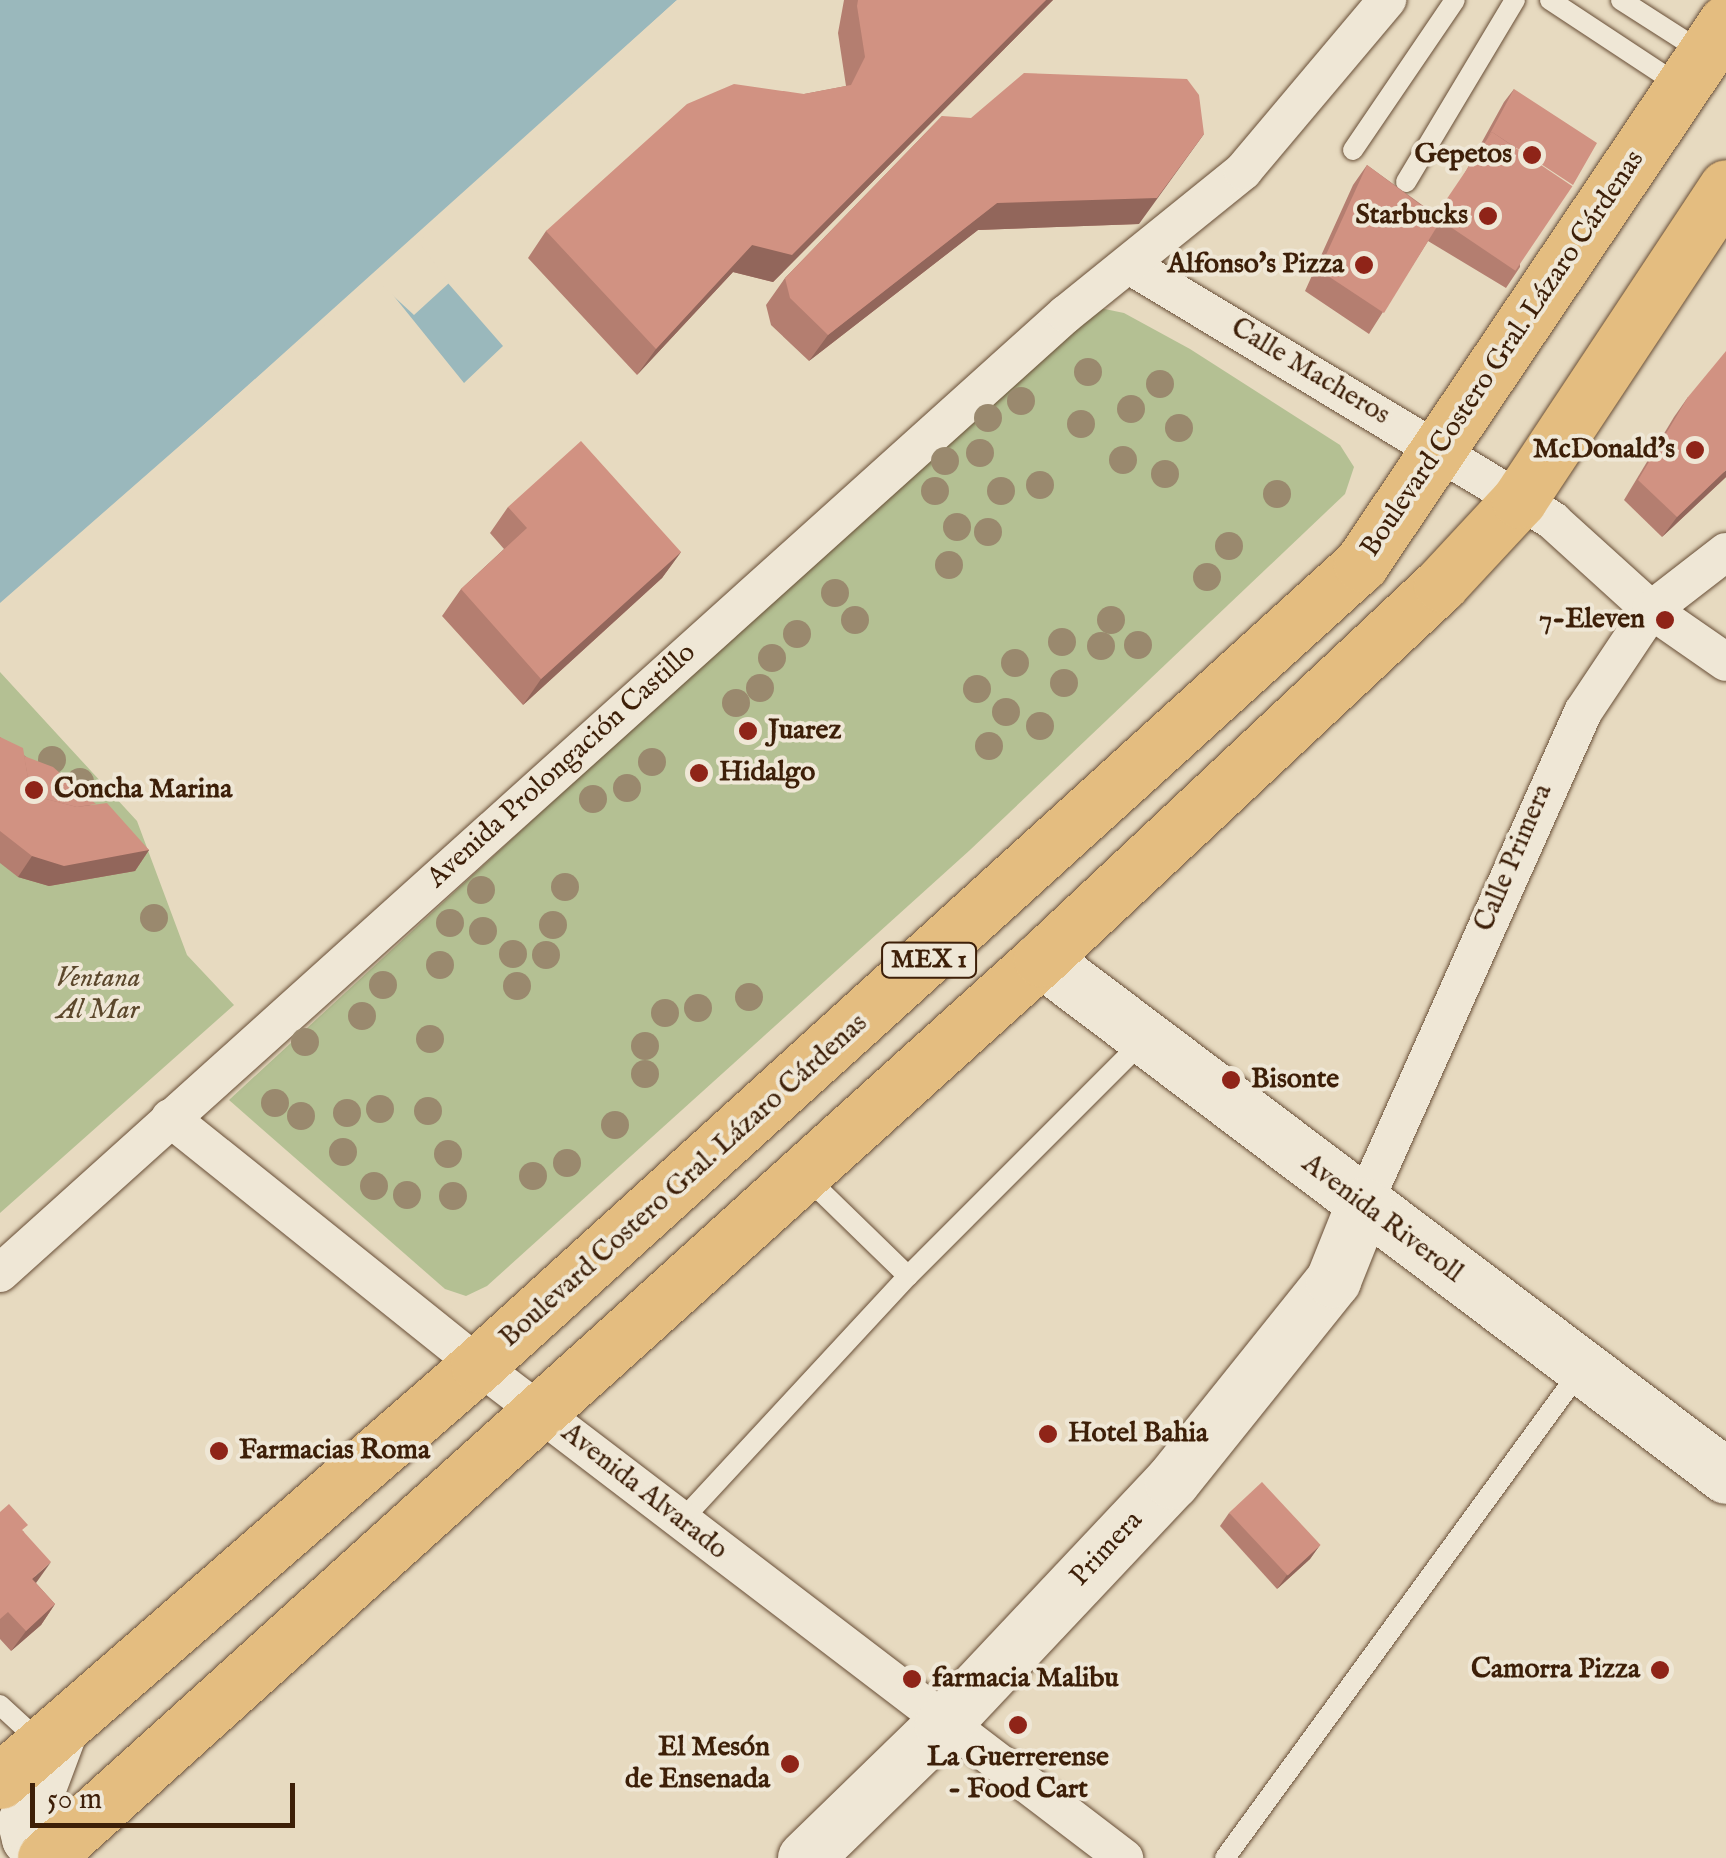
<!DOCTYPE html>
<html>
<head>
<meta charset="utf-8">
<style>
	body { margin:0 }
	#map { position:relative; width:1726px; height:1858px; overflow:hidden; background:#e7dac0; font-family:"IM FELL English",serif }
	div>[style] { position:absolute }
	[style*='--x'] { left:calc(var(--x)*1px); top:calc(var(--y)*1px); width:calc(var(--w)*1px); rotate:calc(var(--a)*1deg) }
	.green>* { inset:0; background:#b4c093 }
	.water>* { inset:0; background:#9ab8bc }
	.pier>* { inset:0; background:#e7dac0 }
	.roads { filter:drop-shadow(0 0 2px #684e36) drop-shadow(0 0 2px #684e36) }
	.lane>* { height:20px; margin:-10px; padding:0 10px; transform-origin:10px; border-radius:10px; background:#efe7d6 }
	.street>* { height:38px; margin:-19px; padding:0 19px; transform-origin:19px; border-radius:19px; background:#efe7d6 }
	.secondary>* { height:55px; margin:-27.5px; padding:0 27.5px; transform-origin:27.5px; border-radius:27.5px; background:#efe7d6 }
	.highway>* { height:55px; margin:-27.5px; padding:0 27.5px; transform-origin:27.5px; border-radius:27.5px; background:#e4bd80 }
	.trees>* { width:28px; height:28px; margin:-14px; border-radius:50%; background:#9a896e }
	.wall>* { inset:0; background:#b47e70 }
	.shaded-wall>* { inset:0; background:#92665b }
	.building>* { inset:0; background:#d19282; transform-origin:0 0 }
	.dots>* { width:28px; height:28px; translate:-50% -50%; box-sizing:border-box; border:5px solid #efe7d6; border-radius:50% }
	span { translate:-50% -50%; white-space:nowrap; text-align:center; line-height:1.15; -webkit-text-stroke:8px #efe7d6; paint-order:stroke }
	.shield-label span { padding:2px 8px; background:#efe7d6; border:2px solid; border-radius:8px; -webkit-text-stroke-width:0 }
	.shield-label { font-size:25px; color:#3d1f08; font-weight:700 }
	.poi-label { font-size:28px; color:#3d1f08; font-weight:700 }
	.right { translate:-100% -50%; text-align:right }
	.left { translate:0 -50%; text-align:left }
	.street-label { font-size:28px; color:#3d1f08 }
	.park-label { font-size:28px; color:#5b472b; font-style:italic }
	.scale { position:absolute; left:30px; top:1783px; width:265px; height:45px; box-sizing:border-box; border:5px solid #3d1f08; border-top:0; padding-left:12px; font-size:30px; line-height:35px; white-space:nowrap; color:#3d1f08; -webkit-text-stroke:8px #efe7d6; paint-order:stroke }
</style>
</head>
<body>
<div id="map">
	<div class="green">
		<div style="clip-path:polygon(1100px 308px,1124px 313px,1190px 349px,1340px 445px,1354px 467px,1345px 494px,970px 850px,487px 1286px,466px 1296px,445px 1289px,229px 1100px,1072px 322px)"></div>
		<div style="clip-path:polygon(0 672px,137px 821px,187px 955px,234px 1005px,0 1213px)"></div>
	</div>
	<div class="water">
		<div style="clip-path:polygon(0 0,677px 0,412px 242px,503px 346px,464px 383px,376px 274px,0 603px)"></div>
	</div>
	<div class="pier">
		<div style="clip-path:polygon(677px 0,667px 16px,419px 242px,449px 283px,414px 315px,376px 280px,0 608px)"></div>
	</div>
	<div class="roads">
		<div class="lane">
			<div style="--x:1550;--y:0;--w:158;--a:33.4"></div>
			<div style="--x:1621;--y:0;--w:98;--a:32.6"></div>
			<div style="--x:1353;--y:150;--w:181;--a:-55.8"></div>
			<div style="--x:1406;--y:182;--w:212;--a:-59.1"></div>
			<div style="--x:908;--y:1276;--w:332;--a:-45"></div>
			<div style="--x:681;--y:1521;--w:334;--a:-47.2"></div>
			<div style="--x:908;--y:1276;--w:146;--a:-135.8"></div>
			<div style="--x:0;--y:1705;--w:53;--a:42.7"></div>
			<div style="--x:1225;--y:1858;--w:603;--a:-53.91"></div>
		</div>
		<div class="street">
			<div style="--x:1131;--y:266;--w:493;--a:31.1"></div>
			<div style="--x:1553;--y:521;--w:132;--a:42.2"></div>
			<div style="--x:1651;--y:610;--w:91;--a:34.7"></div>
			<div style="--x:170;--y:1118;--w:395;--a:38.7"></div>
			<div style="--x:478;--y:1365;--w:813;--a:37.35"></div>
			<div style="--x:1363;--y:1205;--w:540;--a:-65.95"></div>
			<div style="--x:1583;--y:712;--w:123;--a:-56.3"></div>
			<div style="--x:1651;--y:610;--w:95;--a:-37.7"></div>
			<div style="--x:0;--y:1273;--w:1434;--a:-41.98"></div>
			<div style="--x:1066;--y:314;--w:228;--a:-38.9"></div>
			<div style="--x:1243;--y:171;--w:224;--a:-49.9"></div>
		</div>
		<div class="secondary">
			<div style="--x:1041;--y:959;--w:858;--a:37.04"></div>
			<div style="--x:47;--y:1858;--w:27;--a:-132"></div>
			<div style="--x:29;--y:1838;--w:16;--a:-104"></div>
			<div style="--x:25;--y:1822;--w:99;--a:-69.4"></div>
			<div style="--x:805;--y:1858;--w:191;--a:-44.2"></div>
			<div style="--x:942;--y:1725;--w:335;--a:-46.7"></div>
			<div style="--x:1172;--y:1481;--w:258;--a:-51.3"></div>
			<div style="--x:1333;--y:1280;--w:81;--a:-68.2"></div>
		</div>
		<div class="highway">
			<div style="--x:0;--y:1781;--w:634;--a:-41.03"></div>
			<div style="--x:478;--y:1365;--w:1192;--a:-42.21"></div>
			<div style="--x:1361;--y:564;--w:653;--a:-56.04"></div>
			<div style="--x:45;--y:1858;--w:1342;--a:-42.07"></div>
			<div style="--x:1041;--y:959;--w:548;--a:-43.15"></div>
			<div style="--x:1441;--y:584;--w:115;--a:-47.1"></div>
			<div style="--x:1519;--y:500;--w:375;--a:-56.5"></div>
		</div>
	</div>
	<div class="trees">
		<div style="left:1088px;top:372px"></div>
		<div style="left:1160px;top:384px"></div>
		<div style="left:1021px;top:401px"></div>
		<div style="left:1131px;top:409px"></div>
		<div style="left:988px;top:418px"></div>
		<div style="left:1081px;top:424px"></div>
		<div style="left:1179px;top:428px"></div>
		<div style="left:980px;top:453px"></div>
		<div style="left:1123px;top:460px"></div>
		<div style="left:945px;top:461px"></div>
		<div style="left:1165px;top:474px"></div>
		<div style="left:1040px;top:485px"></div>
		<div style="left:935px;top:491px"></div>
		<div style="left:1001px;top:491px"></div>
		<div style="left:1277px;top:494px"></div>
		<div style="left:957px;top:527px"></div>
		<div style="left:988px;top:532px"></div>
		<div style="left:1229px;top:546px"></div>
		<div style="left:949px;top:565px"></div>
		<div style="left:1207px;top:577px"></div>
		<div style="left:835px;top:593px"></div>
		<div style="left:855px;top:620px"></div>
		<div style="left:1111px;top:620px"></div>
		<div style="left:797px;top:634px"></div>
		<div style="left:1062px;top:642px"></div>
		<div style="left:1138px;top:645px"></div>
		<div style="left:1101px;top:646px"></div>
		<div style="left:772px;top:658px"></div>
		<div style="left:1015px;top:663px"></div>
		<div style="left:1064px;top:683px"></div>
		<div style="left:760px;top:688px"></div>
		<div style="left:977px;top:689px"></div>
		<div style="left:736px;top:703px"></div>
		<div style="left:1006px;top:712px"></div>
		<div style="left:1040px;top:726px"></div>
		<div style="left:989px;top:746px"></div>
		<div style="left:52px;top:760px"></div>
		<div style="left:652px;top:762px"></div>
		<div style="left:80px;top:782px"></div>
		<div style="left:627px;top:788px"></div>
		<div style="left:593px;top:799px"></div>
		<div style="left:565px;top:887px"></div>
		<div style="left:481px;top:890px"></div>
		<div style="left:154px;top:918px"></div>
		<div style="left:450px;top:923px"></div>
		<div style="left:553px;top:925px"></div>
		<div style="left:483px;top:931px"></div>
		<div style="left:513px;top:954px"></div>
		<div style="left:546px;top:955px"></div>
		<div style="left:440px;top:965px"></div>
		<div style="left:383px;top:985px"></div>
		<div style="left:517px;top:986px"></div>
		<div style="left:749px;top:997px"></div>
		<div style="left:698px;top:1008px"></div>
		<div style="left:665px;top:1013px"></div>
		<div style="left:362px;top:1016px"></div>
		<div style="left:430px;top:1039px"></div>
		<div style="left:305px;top:1042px"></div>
		<div style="left:645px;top:1046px"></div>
		<div style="left:645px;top:1074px"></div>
		<div style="left:275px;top:1103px"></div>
		<div style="left:380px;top:1109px"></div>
		<div style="left:428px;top:1111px"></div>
		<div style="left:347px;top:1113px"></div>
		<div style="left:301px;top:1116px"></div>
		<div style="left:615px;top:1125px"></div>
		<div style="left:343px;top:1152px"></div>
		<div style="left:448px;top:1154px"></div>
		<div style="left:567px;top:1163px"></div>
		<div style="left:533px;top:1176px"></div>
		<div style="left:374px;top:1186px"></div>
		<div style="left:407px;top:1195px"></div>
		<div style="left:453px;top:1196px"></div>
	</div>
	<div class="wall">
		<div style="clip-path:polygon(844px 0,1053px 0,773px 282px,733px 272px,637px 375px,528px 258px,546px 231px,804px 94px,846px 86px,838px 33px)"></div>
		<div style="clip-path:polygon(1514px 89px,1520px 267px,1506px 288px,1428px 241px,1369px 334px,1305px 291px,1353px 185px,1367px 165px,1440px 218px,1504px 102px)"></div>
		<div style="clip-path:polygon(942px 116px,1139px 224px,978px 230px,809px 361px,771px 325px,766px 305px,785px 278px)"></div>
		<div style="clip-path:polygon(1688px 397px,1726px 477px,1662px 537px,1624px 500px,1674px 417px)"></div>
		<div style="clip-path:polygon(508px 507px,681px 552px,662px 578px,523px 705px,442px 616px,461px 589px,504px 549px,490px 533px)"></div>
		<div style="clip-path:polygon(0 737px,149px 850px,135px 871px,49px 886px,18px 877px,0 863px)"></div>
		<div style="clip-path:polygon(0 1512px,24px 1532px,36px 1583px,55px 1604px,41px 1625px,11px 1651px,0 1639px)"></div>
		<div style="clip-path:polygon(1229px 1513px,1320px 1545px,1310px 1559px,1277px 1589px,1220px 1526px)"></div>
	</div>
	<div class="shaded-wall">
		<div style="clip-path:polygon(1046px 0,1053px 0,773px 282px,733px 272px,637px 375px,656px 349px,752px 245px)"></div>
		<div style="clip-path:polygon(1204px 134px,1139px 224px,978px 230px,809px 361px,828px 335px,997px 203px)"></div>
		<div style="clip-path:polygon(1726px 470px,1726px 477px,1662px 537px,1677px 517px)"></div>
		<div style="clip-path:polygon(681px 552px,662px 578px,523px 705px,541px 679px)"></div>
		<div style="clip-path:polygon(149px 850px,135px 871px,49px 886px,18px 877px,32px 856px)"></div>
		<div style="clip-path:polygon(1320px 1545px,1310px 1559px,1277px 1589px,1287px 1575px)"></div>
		<div style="clip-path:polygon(51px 1562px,36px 1583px,32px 1579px)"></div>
		<div style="clip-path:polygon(55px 1604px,41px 1625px,11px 1651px,26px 1631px)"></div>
	</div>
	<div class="building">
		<div style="clip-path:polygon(858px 0,1046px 0,792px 255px,752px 245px,656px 349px,546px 231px,687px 104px,734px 84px,804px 94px,851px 85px,865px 57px,857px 6px)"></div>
		<div style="clip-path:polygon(1024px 73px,1187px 79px,1199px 95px,1204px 134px,1157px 198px,997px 203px,828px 335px,790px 298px,785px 278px,942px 116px,971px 118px)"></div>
		<div style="clip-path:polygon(1514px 89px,1597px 143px,1573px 185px,1492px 132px,1487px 139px)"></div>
		<div style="left:1492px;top:132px;width:97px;height:102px;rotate:34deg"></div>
		<div style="clip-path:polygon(1367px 165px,1441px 220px,1384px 313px,1319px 270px)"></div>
		<div style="clip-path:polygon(1726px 351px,1726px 470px,1677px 517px,1638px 480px,1688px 397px)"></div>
		<div style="clip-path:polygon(581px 441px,681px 552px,541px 679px,461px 589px,527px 528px,508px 507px)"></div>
		<div style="clip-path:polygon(0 737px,23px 748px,28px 778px,46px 799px,77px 807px,107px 803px,149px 850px,64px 866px,32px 856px,0 831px)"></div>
		<div style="clip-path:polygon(24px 756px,53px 767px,96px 804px,77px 807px,46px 799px,28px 778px)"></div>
		<div style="left:1262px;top:1482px;width:86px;height:45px;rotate:47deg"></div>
		<div style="clip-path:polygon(9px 1504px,28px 1525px,22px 1530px,51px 1562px,32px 1579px,55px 1604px,26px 1631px,8px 1612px,0 1619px,0 1512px)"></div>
	</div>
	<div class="dots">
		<div style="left:1532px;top:155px;background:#8f2418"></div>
		<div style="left:1488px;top:216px;background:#8f2418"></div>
		<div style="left:1364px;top:265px;background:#8f2418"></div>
		<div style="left:1695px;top:450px;background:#8f2418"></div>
		<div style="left:1665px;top:620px;background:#8f2418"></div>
		<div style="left:748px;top:731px;background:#8f2418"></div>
		<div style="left:699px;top:773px;background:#8f2418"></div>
		<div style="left:34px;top:790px;background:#8f2418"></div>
		<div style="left:1231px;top:1080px;background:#8f2418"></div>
		<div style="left:1048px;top:1434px;background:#8f2418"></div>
		<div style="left:219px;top:1451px;background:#8f2418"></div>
		<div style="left:1660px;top:1670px;background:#8f2418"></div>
		<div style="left:912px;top:1679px;background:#8f2418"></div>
		<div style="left:1018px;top:1725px;background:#8f2418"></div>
		<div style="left:790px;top:1764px;background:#8f2418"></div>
	</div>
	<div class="shield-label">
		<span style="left:929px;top:960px">MEX 1</span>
	</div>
	<div class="poi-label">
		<span class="right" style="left:1512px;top:155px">Gepetos</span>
		<span class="right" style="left:1468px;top:216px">Starbucks</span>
		<span class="right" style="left:1344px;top:265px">Alfonso's Pizza</span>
		<span class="right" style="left:1675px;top:450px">McDonald's</span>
		<span class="right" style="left:1645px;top:620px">7-Eleven</span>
		<span class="left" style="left:768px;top:731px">Juarez</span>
		<span class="left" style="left:719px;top:773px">Hidalgo</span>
		<span class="left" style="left:54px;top:790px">Concha Marina</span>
		<span class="left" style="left:1251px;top:1080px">Bisonte</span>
		<span class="left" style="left:1068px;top:1434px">Hotel Bahia</span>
		<span class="left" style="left:239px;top:1451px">Farmacias Roma</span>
		<span class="right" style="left:1640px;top:1670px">Camorra Pizza</span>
		<span class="left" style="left:932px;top:1679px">farmacia Malibu</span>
		<span class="right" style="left:770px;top:1764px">El Mesón<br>de Ensenada</span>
		<span style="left:1018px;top:1774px">La Guerrerense<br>- Food Cart</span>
	</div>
	<div class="street-label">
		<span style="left:1503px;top:354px;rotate:-56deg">Boulevard Costero Gral. Lázaro Cárdenas</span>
		<span style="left:1310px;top:372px;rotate:31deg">Calle Macheros</span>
		<span style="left:562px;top:766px;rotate:-42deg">Avenida Prolongación Castillo</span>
		<span style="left:1514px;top:858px;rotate:-67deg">Calle Primera</span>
		<span style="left:684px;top:1181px;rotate:-42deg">Boulevard Costero Gral. Lázaro Cárdenas</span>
		<span style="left:1382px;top:1219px;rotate:37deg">Avenida Riveroll</span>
		<span style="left:644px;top:1492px;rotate:38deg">Avenida Alvarado</span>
		<span style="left:1107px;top:1549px;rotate:-47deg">Primera</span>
	</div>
	<div class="park-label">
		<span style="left:98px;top:995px">Ventana<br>Al Mar</span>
	</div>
	<div class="scale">50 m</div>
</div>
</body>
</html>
